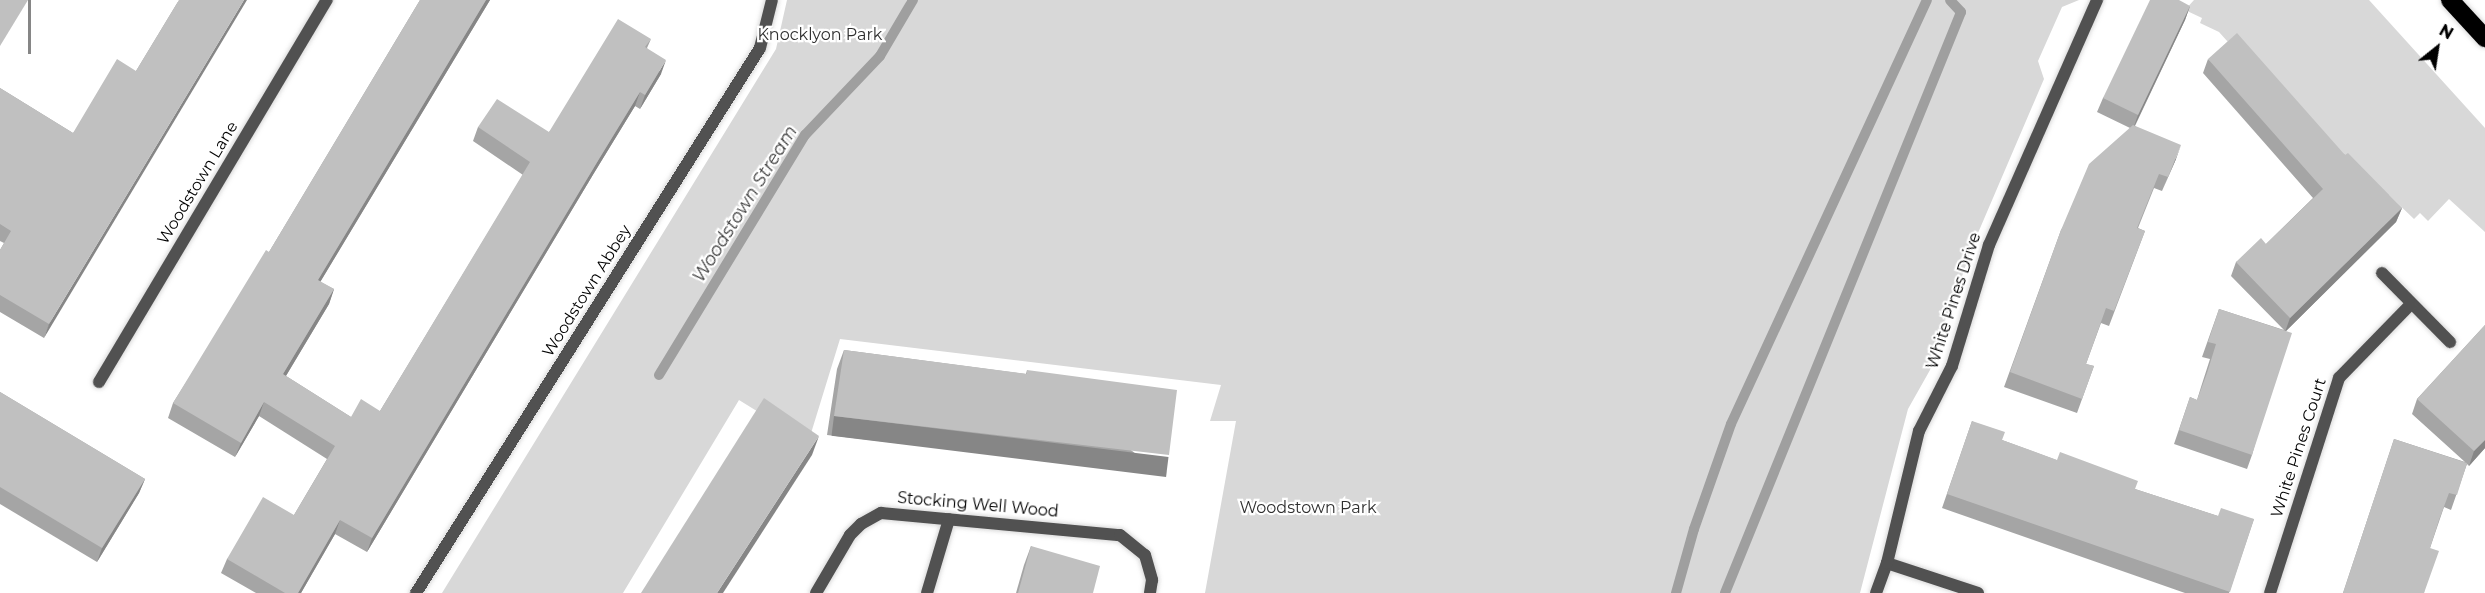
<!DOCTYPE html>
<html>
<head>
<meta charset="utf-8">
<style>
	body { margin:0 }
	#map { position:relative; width:2485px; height:593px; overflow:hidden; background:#fff; font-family:Montserrat,sans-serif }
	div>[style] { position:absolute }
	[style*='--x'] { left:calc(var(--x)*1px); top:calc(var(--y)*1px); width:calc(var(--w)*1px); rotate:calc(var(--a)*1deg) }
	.green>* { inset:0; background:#d8d8d8 }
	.stream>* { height:10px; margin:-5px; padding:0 5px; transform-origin:5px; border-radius:5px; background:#9f9f9f }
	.roads { filter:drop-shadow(0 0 2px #dbdbdb) drop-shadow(0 0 2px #dbdbdb) }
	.street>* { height:12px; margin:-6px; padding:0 6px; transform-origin:6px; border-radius:6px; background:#515151 }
	.highway>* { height:18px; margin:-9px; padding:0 9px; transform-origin:9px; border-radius:9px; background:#000 }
	.wall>* { inset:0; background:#a5a5a5 }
	.shaded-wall>* { inset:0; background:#868686; transform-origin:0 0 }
	.building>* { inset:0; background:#c0c0c0 }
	span { translate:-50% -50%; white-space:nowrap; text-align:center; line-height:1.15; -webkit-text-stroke:4.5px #fff; paint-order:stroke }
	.park-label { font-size:16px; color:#2f2f2f }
	.street-label { font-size:16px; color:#000 }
	.water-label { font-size:18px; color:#404040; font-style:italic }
	.north { position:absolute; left:2407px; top:18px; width:60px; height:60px; -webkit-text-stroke:4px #fff; paint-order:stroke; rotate:30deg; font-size:16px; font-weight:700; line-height:24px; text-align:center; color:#000 }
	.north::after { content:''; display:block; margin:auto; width:21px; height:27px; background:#000; clip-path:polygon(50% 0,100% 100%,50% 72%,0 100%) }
</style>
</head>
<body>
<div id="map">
	<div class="green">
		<div style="clip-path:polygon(787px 0,907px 0,885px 46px,913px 0,2079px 0,2062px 7px,2038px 61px,2044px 79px,1972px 247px,1930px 370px,1908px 409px,1860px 593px,1205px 593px,1236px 421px,1210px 421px,1221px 385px,840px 339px,808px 443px,739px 400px,623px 593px,442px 593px,776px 49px)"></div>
		<div style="clip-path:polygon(2194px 0,2369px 0,2485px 128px,2485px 232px,2449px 199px,2428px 221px,2420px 213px,2414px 219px,2389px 195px,2383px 200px,2233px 37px,2228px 42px,2219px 32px,2200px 23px,2202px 18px,2185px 10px)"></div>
	</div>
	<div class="stream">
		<div style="--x:659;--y:375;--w:281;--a:-58.7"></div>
		<div style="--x:805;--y:135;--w:109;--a:-46.5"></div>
		<div style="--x:880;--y:56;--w:65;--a:-59.5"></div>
		<div style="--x:1676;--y:593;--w:66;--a:-74.3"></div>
		<div style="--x:1694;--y:529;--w:111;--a:-70.6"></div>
		<div style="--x:1731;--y:424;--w:467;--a:-65.2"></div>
		<div style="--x:1725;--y:593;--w:627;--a:-67.89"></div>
		<div style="--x:1961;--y:12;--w:16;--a:-133"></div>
	</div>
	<div class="roads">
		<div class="street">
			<div style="--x:2382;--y:273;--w:97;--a:45.4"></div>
			<div style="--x:99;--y:382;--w:445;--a:-59.2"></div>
			<div style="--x:416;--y:593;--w:644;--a:-57.74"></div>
			<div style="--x:760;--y:48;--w:49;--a:-76"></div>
			<div style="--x:816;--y:593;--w:67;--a:-59.6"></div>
			<div style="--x:850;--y:535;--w:16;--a:-45"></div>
			<div style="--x:861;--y:524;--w:23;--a:-29"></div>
			<div style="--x:881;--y:513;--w:240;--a:5.3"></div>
			<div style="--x:1120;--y:535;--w:32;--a:39"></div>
			<div style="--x:1145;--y:555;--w:26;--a:74"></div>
			<div style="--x:1152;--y:580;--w:13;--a:99"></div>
			<div style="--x:927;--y:593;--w:77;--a:-73.4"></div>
			<div style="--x:1876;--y:593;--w:32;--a:-70"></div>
			<div style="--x:1978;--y:593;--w:96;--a:-161.8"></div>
			<div style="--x:1887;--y:563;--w:136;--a:-76.4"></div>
			<div style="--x:1919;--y:431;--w:73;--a:-63.1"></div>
			<div style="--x:1952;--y:366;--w:127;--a:-73"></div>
			<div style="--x:1989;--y:245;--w:268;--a:-66.2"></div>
			<div style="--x:2270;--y:593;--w:226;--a:-72.2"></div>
			<div style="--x:2339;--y:378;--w:103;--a:-45.8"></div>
		</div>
		<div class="highway">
			<div style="--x:2450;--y:0;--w:52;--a:47.4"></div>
		</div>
	</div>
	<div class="wall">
		<div style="clip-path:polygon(179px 0,44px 338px,0 312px,0 250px,4px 243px,0 241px,0 88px,73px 133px,136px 71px)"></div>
		<div style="clip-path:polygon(420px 0,490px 0,320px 282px,334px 289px,329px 304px,286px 376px,351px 417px,380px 411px,523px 175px,473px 141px,478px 127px,549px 132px,651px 39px,647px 48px,661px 74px,640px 109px,635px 106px,594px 173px,367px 552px,335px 534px,301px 593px,256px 593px,221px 573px,227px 559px,294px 515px,327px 459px,259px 416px,235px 457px,168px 418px,173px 403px,269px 252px)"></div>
		<div style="clip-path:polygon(2190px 6px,2185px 20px,2135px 126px,2176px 159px,2162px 191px,2154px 188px,2138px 228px,2145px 231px,2109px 326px,2101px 323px,2086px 364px,2094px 366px,2077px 413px,2004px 387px,2061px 230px,2130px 128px,2097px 112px,2103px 98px)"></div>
		<div style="clip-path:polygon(2208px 59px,2345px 155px,2402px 208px,2396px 222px,2286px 331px,2252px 455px,2247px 469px,2174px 444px,2190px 397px,2197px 400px,2201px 387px,2210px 359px,2202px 357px,2219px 309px,2284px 330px,2231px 276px,2236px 262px,2266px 244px,2313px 198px,2203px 73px)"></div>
		<div style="clip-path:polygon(2485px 325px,2485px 448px,2469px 466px,2467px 464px,2451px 510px,2444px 507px,2430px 548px,2424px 593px,2343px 593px,2394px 439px,2465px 462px,2412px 414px,2417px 399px)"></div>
		<div style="clip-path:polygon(844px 350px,1026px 374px,1027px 370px,1162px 474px,827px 435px,837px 369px)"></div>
		<div style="clip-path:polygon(0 392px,145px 479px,139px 493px,97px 562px,0 504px)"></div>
		<div style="clip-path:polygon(1972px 421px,2002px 440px,2135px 489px,2218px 516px,2254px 519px,2229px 593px,2185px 593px,1942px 508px)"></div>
		<div style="clip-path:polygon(1031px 546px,1093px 593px,1016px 593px,1024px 565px)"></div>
	</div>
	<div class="shaded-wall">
		<div style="left:28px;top:0;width:3px;height:54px"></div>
		<div style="clip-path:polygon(244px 0,247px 0,44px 338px,49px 324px)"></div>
		<div style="clip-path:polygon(486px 0,490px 0,313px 294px,318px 280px)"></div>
		<div style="clip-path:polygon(2190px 6px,2185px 20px,2133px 129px,2138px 115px)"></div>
		<div style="clip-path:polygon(666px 60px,661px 74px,640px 109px,645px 95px)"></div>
		<div style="clip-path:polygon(640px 92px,635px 106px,594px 173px,367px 552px,372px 538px,599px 159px)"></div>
		<div style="clip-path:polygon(2181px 145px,2176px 159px,2162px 191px,2168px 177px)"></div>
		<div style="clip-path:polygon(2402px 208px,2396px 222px,2285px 332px,2290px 318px)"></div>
		<div style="clip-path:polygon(334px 289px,329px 304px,278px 389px,283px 374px)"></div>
		<div style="clip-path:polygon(264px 402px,259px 416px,235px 457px,241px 443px)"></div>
		<div style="left:834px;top:416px;width:337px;height:20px;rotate:7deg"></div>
		<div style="clip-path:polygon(819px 436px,812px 455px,723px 593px,717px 593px)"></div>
		<div style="clip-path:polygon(2485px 440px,2485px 448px,2469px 466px,2474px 451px)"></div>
		<div style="clip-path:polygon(145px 479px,139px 493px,97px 562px,102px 548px)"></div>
		<div style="clip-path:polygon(340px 520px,335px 534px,301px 593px,298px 593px)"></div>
	</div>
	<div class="building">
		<div style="clip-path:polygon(0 0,28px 0,0 46px)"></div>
		<div style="clip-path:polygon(179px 0,244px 0,49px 324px,0 295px,0 250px,11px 231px,0 224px,0 88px,73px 133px,117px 59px,136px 71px)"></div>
		<div style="clip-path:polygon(420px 0,486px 0,318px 280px,334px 289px,283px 374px,351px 417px,361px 399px,380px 411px,530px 162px,478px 127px,497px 99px,549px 132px,618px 19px,651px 39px,645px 47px,666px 60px,645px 95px,640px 92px,599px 159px,372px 538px,340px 520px,298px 593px,285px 593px,227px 559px,263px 497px,294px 515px,335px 446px,264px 402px,241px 443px,173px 403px,266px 250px,269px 252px)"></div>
		<div style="clip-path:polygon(2150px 0,2179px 0,2190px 6px,2138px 115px,2103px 98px)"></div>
		<div style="clip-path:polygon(2237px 33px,2345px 155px,2348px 153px,2402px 208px,2290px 318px,2236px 262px,2261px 238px,2266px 244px,2323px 189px,2208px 59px)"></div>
		<div style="clip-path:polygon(2133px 125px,2181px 145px,2168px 177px,2159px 174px,2137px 228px,2145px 231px,2114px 311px,2106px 308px,2086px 364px,2094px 366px,2082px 399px,2010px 372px,2061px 230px,2089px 164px)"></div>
		<div style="clip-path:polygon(2219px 309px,2292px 333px,2252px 455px,2179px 430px,2190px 397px,2197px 400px,2207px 373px,2216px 344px,2208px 342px)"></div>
		<div style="clip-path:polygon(2485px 325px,2485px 440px,2474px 451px,2417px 399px)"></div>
		<div style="clip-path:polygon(844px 350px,1027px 374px,1027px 370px,1177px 390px,1169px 455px,834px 416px)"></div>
		<div style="clip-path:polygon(0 392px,145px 479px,102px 548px,0 487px)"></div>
		<div style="clip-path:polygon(764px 398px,819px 436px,717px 593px,641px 593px)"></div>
		<div style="clip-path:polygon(1972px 421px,2005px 432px,2002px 440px,2030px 450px,2057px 460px,2060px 452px,2138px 481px,2135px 489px,2218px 516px,2221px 508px,2254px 519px,2230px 592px,1947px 494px)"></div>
		<div style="clip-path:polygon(2394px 439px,2467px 463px,2457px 495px,2449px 493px,2439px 520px,2430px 548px,2439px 551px,2424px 593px,2343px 593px)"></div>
		<div style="clip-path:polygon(1031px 546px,1100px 566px,1093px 593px,1018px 593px)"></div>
	</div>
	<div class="park-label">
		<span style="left:820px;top:35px">Knocklyon Park</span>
		<span style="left:1308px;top:508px">Woodstown Park</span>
	</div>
	<div class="street-label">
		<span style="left:198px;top:183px;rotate:-59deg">Woodstown Lane</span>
		<span style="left:587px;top:291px;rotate:-58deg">Woodstown Abbey</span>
		<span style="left:1954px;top:301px;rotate:-72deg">White Pines Drive</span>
		<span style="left:2299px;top:448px;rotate:-72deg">White Pines Court</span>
		<span style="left:978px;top:505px;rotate:5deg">Stocking Well Wood</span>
	</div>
	<div class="water-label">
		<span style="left:745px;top:204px;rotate:-58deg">Woodstown Stream</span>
	</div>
	<div class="north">N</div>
</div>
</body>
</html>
